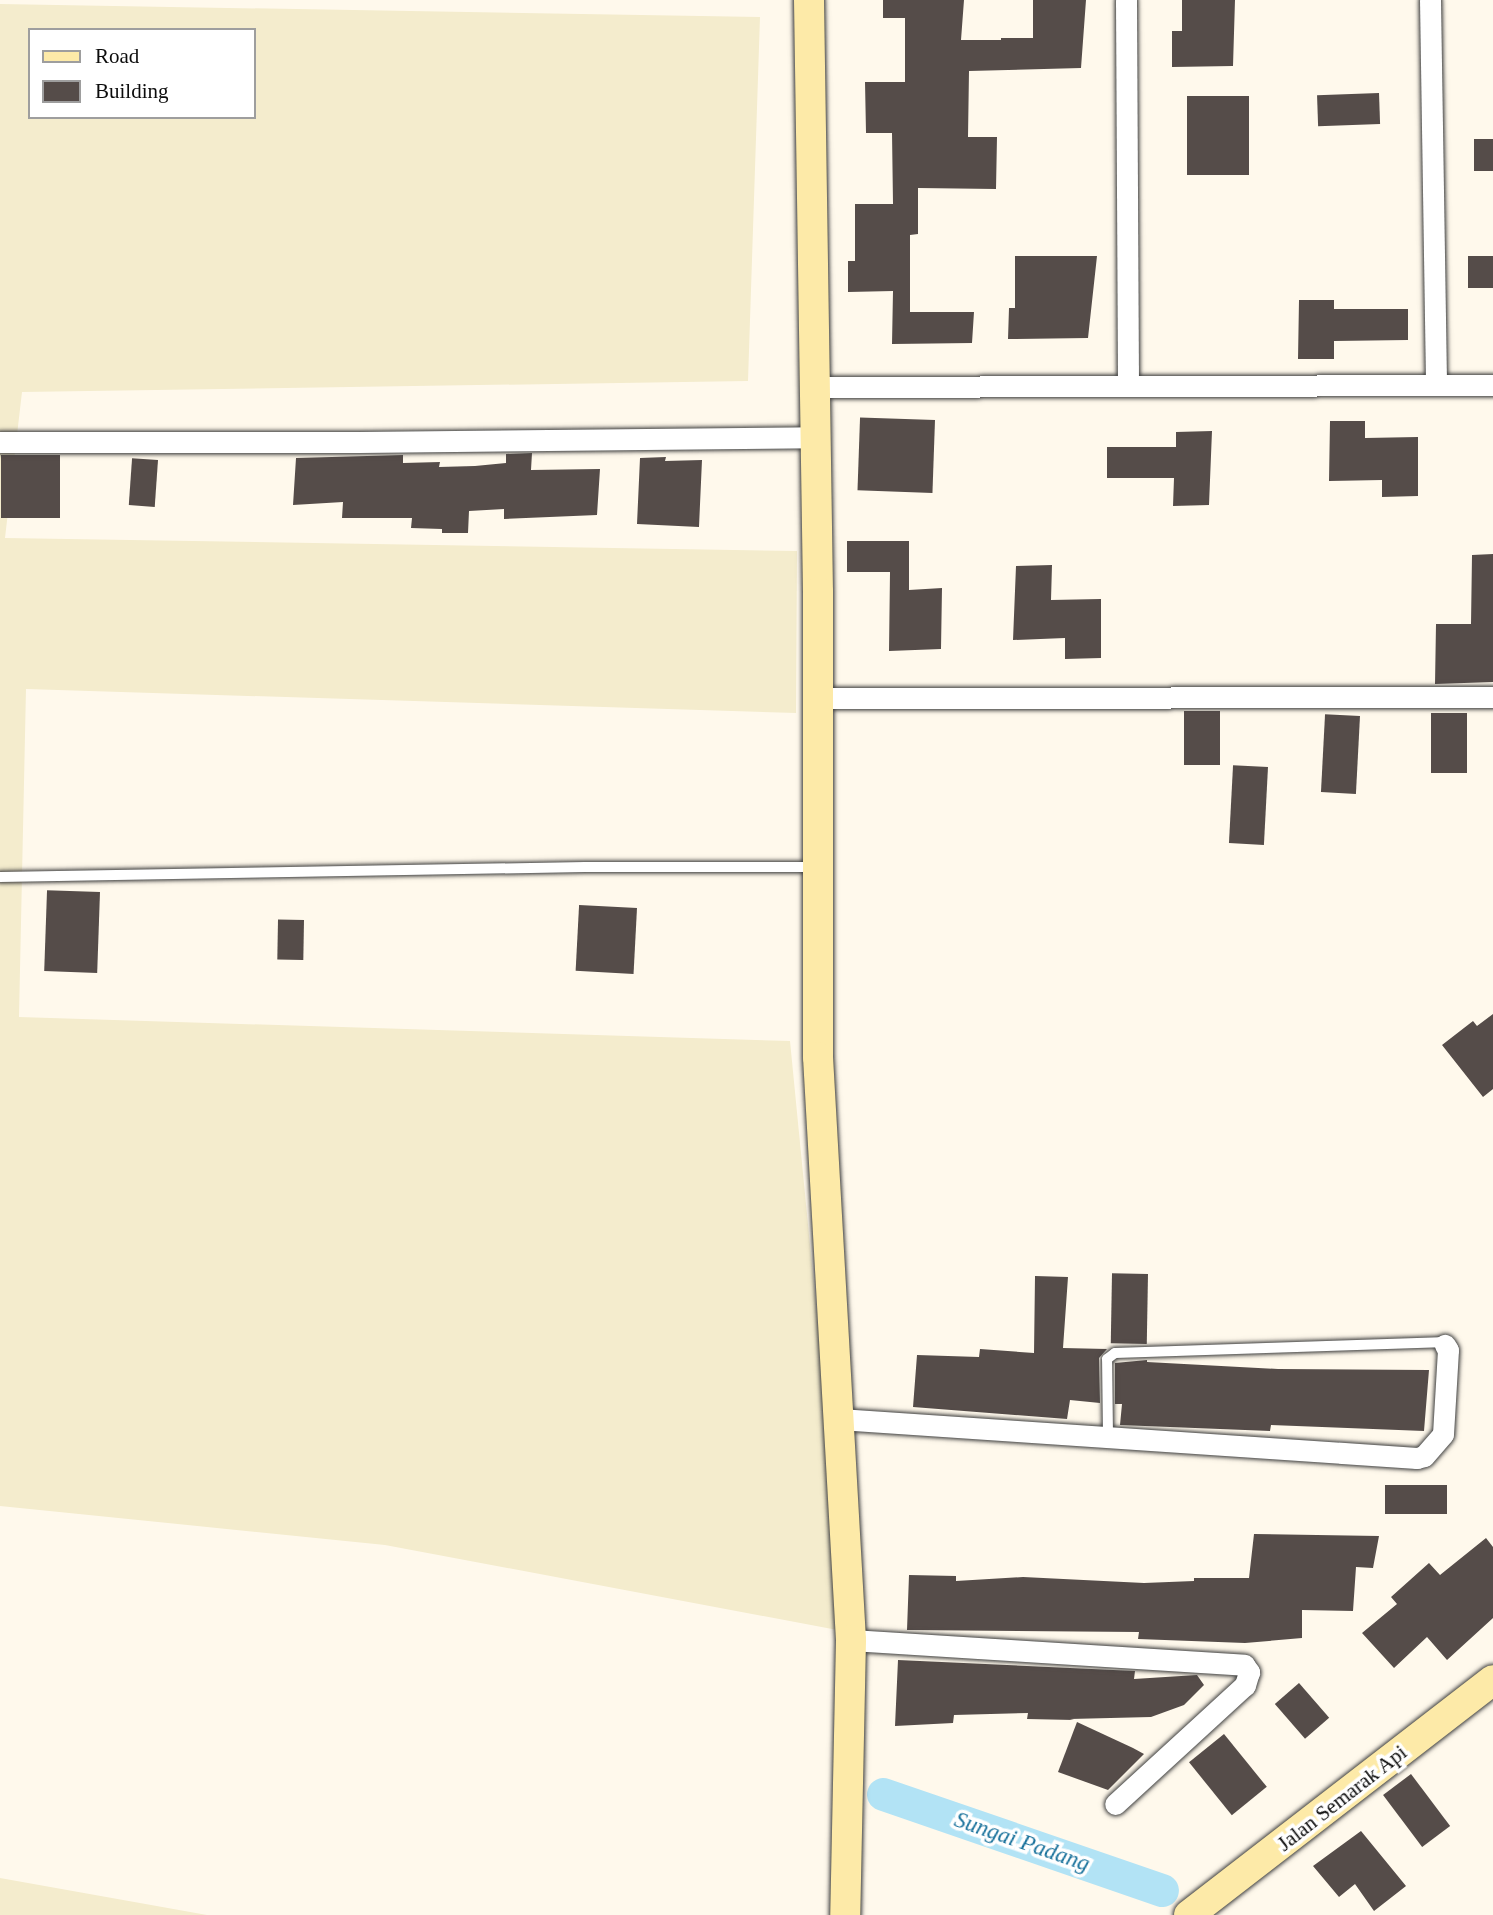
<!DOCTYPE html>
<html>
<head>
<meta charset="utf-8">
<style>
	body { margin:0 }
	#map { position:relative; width:1493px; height:1915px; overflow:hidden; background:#fff9ec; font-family:"Times New Roman",serif }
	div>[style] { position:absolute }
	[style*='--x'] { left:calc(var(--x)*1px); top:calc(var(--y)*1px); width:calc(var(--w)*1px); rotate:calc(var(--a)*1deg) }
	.farmland>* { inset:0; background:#f4eccd }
	.river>* { height:33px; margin:-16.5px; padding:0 16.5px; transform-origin:16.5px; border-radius:16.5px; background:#b2e3f5 }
	.building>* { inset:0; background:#554c49; transform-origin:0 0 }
	.roads { filter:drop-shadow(0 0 2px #3f3f3f) drop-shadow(0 0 2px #3f3f3f) }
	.lane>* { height:10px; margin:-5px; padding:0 5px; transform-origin:5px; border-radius:5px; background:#fff }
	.street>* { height:21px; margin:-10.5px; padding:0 10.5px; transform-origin:10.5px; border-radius:10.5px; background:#fff }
	.secondary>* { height:30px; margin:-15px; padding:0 15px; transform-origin:15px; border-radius:15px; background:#fdeaa8 }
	span { translate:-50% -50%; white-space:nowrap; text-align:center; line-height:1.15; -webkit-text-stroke:7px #fff; paint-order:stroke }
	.street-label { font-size:21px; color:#0c0c0c }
	.water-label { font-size:23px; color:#18719b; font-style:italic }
	.legend { position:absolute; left:28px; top:28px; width:228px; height:91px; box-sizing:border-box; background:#fff; border:2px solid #9e9e9e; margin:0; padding:9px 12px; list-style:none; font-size:21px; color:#0c0c0c }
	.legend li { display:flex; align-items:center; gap:14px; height:35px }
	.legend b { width:35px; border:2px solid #9e9e9e }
</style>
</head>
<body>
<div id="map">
	<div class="farmland">
		<div style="clip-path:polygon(evenodd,0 4px,760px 17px,748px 381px,22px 392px,5px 538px,797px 551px,796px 713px,26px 689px,19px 1017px,790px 1041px,848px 1632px,385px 1545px,0 1506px,0 4px,30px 30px,254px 30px,254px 117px,30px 117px,30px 30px)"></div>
		<div style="clip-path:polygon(0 1878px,207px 1915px,0 1915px)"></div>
	</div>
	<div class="river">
		<div style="--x:883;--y:1794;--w:295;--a:19"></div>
	</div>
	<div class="building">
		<div style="clip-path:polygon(883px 0,964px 0,961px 40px,1001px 40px,1001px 38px,1033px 38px,1033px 0,1086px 0,1081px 68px,969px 71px,968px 137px,997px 137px,996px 189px,918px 188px,918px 234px,910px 235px,910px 312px,974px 312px,972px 343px,892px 344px,893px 291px,848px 292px,848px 261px,855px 261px,855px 204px,893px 204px,892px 133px,866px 133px,865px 82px,905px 82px,905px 18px,883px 18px)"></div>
		<div style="clip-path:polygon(1182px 0,1235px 0,1233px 66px,1172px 67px,1172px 31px,1182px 31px)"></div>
		<div style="left:1379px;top:93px;width:31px;height:62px;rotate:88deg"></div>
		<div style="left:1187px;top:96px;width:62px;height:79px"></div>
		<div style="left:1474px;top:139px;width:19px;height:32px"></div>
		<div style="clip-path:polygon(1015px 256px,1097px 256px,1088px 338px,1008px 339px,1009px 308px,1015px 308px)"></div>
		<div style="left:1468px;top:256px;width:25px;height:32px"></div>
		<div style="clip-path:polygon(1299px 300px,1334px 300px,1334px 309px,1408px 309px,1408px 340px,1334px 341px,1334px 359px,1298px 359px)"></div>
		<div style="left:935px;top:420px;width:73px;height:75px;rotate:92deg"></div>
		<div style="clip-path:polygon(1330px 421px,1365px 421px,1365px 438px,1418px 437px,1418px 496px,1382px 497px,1382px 480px,1329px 481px)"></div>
		<div style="clip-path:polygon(1212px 431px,1209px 505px,1173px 506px,1174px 478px,1107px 478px,1107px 447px,1176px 447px,1176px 432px)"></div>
		<div style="clip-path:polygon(532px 453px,531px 470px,600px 469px,597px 515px,504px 519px,504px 509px,469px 511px,468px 533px,442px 533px,442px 529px,411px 528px,412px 518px,342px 518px,343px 502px,293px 505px,296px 458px,403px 455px,403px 463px,440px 462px,439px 467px,475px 466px,506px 463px,506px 454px)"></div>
		<div style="left:1px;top:455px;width:59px;height:63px"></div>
		<div style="clip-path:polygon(666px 457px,665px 461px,702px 460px,699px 527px,637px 524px,640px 458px)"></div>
		<div style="left:158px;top:460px;width:47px;height:26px;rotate:94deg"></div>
		<div style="clip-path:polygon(847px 541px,909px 541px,909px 590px,942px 588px,941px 649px,889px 651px,890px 572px,847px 572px)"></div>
		<div style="clip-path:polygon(1493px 554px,1493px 682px,1435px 684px,1436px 624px,1471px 624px,1472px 555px)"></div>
		<div style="clip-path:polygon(1052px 565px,1051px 600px,1101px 599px,1101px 658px,1065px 659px,1065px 638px,1013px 640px,1016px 566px)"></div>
		<div style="left:1184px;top:711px;width:36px;height:54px"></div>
		<div style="left:1431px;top:713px;width:36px;height:60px"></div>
		<div style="left:1360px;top:716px;width:78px;height:35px;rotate:93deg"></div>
		<div style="left:1268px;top:767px;width:78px;height:35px;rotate:93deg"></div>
		<div style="left:100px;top:892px;width:81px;height:53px;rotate:92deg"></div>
		<div style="left:637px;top:908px;width:66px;height:58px;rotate:93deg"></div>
		<div style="left:304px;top:920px;width:40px;height:26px;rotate:91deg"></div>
		<div style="clip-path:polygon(1493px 1014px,1493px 1089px,1483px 1097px,1442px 1045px,1473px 1021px,1477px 1026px)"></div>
		<div style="left:1148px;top:1274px;width:70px;height:36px;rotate:91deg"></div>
		<div style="clip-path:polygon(1035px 1276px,1068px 1277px,1063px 1348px,1107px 1349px,1099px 1358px,1100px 1403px,1070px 1400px,1067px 1419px,913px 1407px,917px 1355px,979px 1357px,980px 1349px,1034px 1353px)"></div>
		<div style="clip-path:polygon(1147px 1360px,1147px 1362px,1278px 1369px,1429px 1370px,1424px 1431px,1271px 1425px,1270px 1431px,1120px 1425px,1122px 1404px,1115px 1404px,1115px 1363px)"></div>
		<div style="left:1385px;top:1485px;width:62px;height:29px"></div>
		<div style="clip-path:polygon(1254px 1534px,1379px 1536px,1373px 1568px,1356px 1567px,1353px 1611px,1302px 1610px,1302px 1638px,1245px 1643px,1138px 1639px,1139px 1632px,907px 1630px,909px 1575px,956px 1576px,956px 1581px,1023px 1577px,1144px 1583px,1194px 1581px,1194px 1578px,1249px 1578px)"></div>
		<div style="clip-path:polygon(1486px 1538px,1493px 1547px,1493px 1618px,1447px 1660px,1427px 1637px,1394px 1668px,1362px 1633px,1397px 1604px,1391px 1597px,1429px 1563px,1440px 1575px)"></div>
		<div style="clip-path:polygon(898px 1660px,1135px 1671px,1134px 1679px,1197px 1675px,1204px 1685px,1184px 1705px,1151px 1717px,1070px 1719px,1074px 1720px,1027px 1719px,1028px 1713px,954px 1715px,953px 1723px,895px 1726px)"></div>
		<div style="left:1299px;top:1683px;width:46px;height:32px;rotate:49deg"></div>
		<div style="clip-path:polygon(1077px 1722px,1133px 1748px,1144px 1754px,1108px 1790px,1058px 1772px)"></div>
		<div style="left:1224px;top:1734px;width:68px;height:45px;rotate:51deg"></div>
		<div style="left:1411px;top:1774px;width:65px;height:35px;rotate:53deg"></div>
		<div style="clip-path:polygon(1361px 1831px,1406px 1886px,1374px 1911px,1355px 1884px,1339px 1897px,1313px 1866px)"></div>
	</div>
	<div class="roads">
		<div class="lane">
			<div style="--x:0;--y:877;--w:585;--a:-0.98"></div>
			<div style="--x:585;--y:867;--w:230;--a:0"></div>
			<div style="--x:1108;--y:1436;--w:77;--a:-90.7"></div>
			<div style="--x:1107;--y:1359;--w:10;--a:-37"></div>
			<div style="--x:1115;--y:1353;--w:325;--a:-1.9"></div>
			<div style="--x:1440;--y:1342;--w:6;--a:31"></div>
		</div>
		<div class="street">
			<div style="--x:1126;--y:0;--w:385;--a:89.7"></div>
			<div style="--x:1430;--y:0;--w:385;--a:89.1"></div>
			<div style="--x:816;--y:387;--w:677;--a:-0.17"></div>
			<div style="--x:0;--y:442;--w:359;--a:0"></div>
			<div style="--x:359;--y:442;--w:457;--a:-0.6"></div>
			<div style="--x:818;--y:698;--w:675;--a:-0.08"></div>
			<div style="--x:839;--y:1419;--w:579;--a:3.86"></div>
			<div style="--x:1417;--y:1458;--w:7;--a:-16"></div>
			<div style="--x:1424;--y:1456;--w:29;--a:-49"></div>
			<div style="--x:1443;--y:1434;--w:84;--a:-86.6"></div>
			<div style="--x:1448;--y:1350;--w:6;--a:-121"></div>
			<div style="--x:851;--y:1640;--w:394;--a:3.6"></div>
			<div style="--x:1244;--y:1665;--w:9;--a:54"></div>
			<div style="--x:1249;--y:1672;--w:14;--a:107"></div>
			<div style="--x:1245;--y:1685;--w:176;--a:137.5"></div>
		</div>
		<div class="secondary">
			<div style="--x:809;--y:0;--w:592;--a:89.13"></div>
			<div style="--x:818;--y:592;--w:465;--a:90"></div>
			<div style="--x:818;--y:1057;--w:584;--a:86.76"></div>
			<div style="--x:851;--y:1640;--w:275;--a:91.2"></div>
			<div style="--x:1189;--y:1915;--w:384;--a:-37.7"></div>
		</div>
	</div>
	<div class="street-label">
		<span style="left:1342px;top:1798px;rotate:-38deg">Jalan Semarak Api</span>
	</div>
	<div class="water-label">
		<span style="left:1022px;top:1842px;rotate:19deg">Sungai Padang</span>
	</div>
	<ul class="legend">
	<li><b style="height:9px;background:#fdeaa8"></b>Road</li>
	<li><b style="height:19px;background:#554c49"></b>Building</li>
	</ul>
</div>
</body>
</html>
